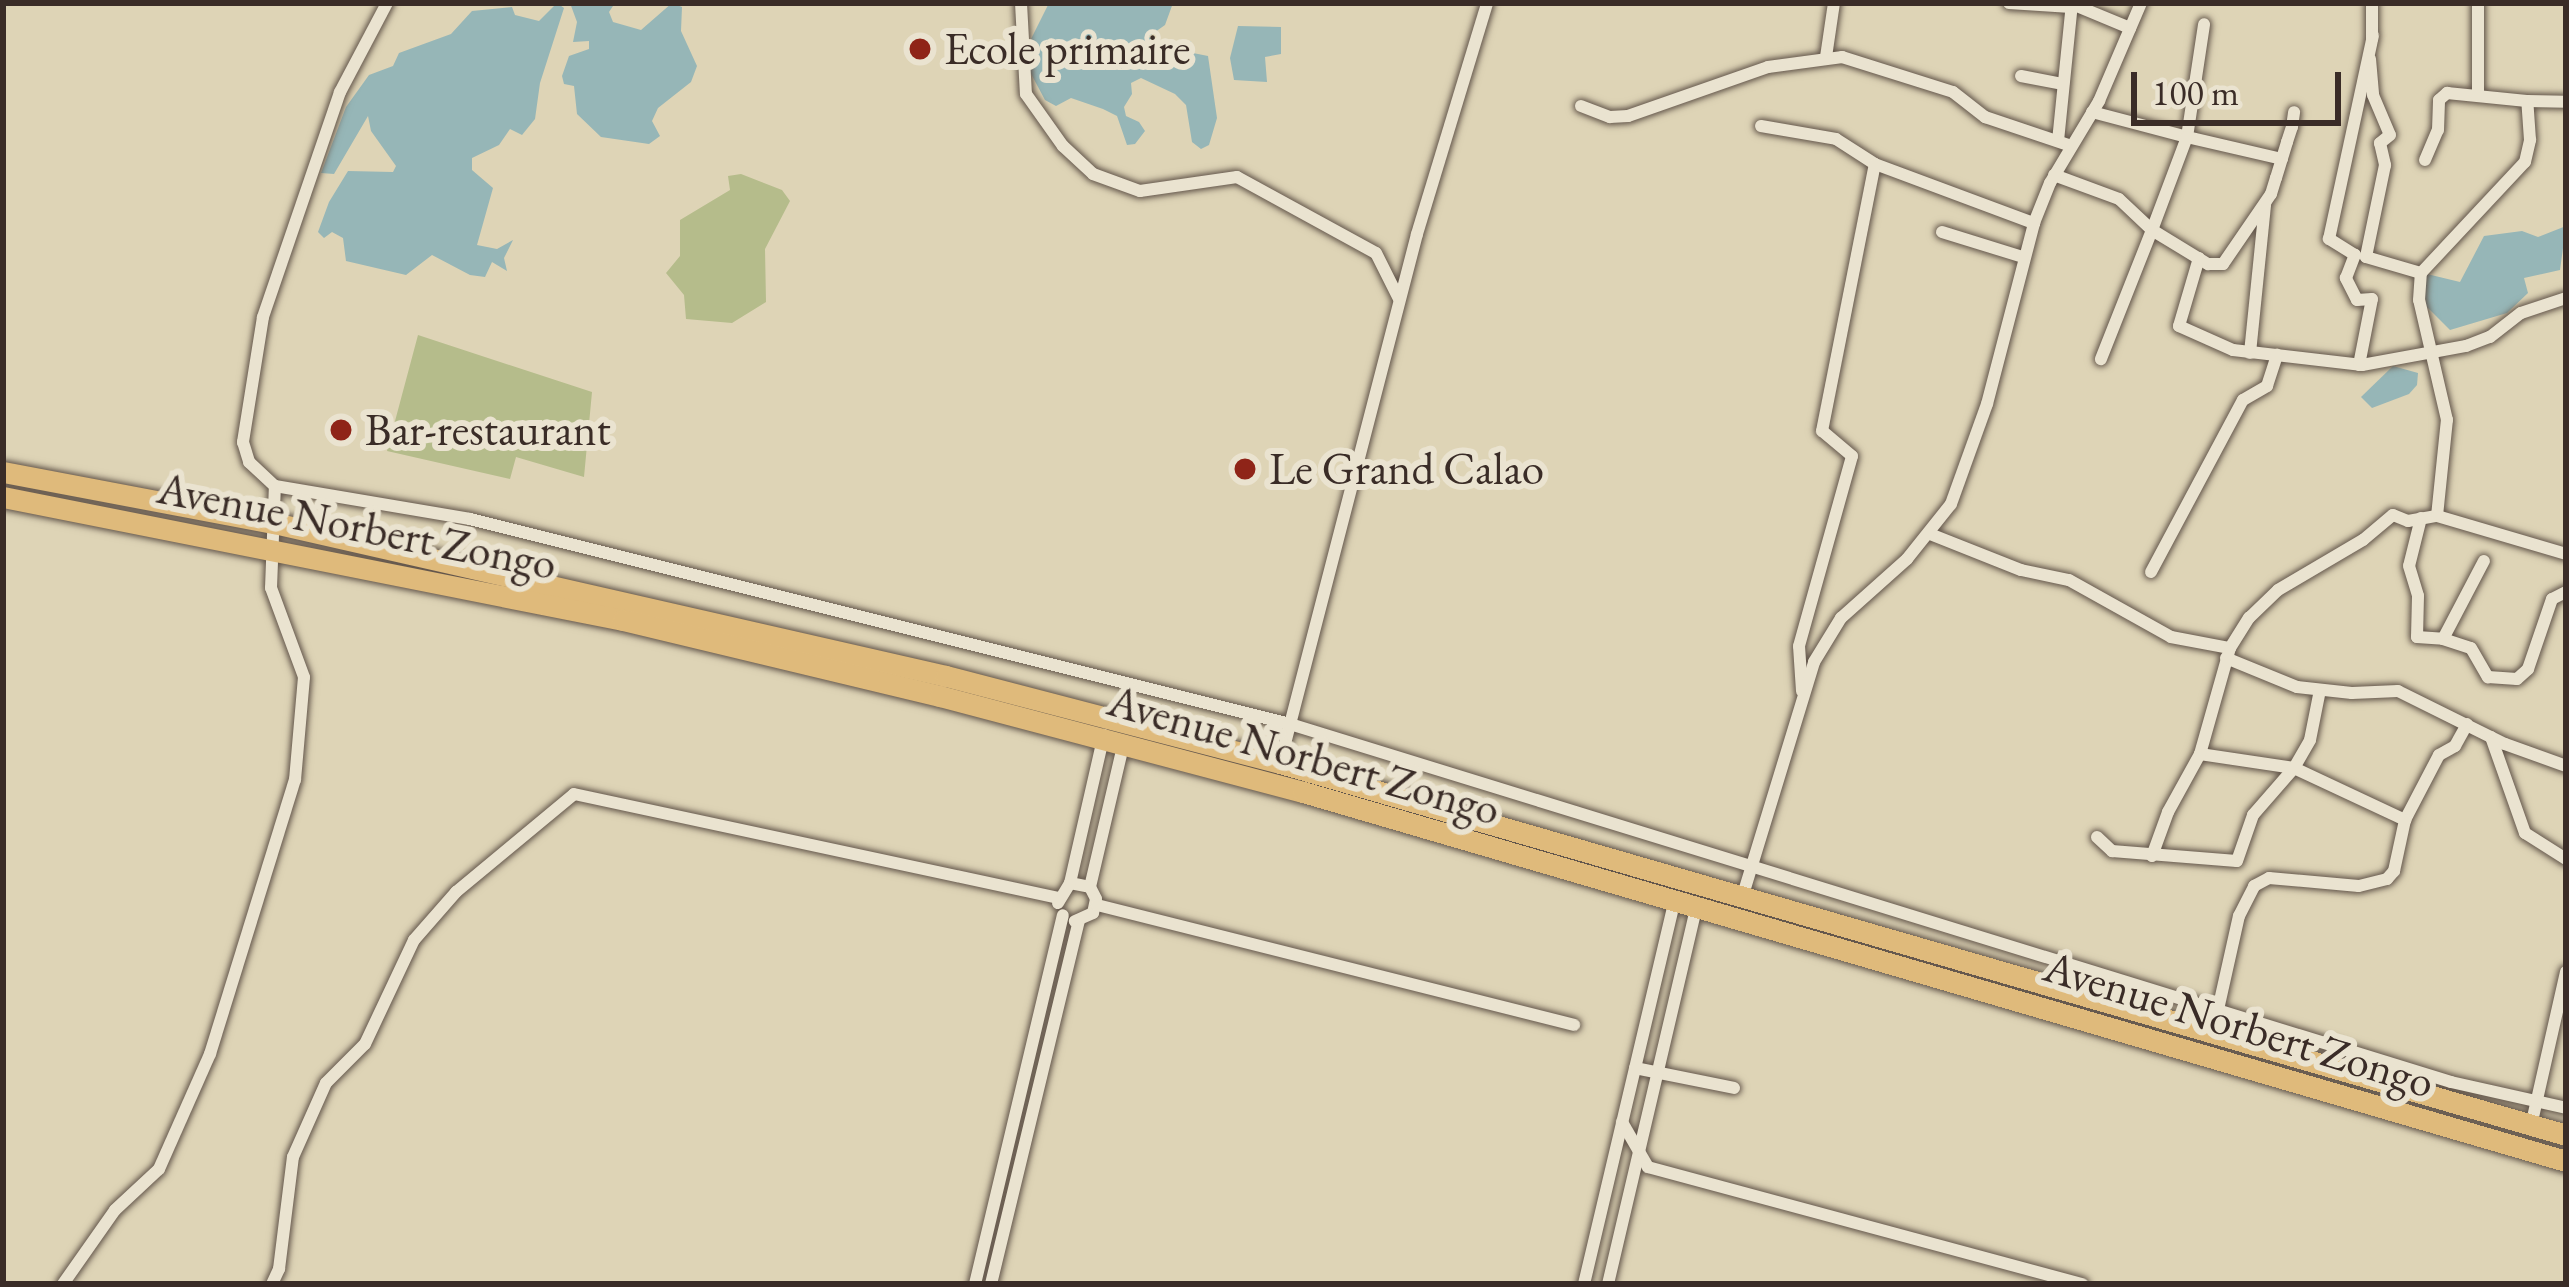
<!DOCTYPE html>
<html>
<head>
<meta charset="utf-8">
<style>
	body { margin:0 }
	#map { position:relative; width:2569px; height:1287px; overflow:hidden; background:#ded4b6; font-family:"EB Garamond",serif }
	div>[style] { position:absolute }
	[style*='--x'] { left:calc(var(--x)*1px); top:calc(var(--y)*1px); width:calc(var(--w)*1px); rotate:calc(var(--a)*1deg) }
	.green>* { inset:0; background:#b5bc8b }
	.water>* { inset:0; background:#96b6b7 }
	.roads { filter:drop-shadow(0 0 3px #63564b) drop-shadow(0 0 3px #63564b) }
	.street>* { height:12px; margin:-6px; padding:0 6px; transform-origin:6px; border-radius:6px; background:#eae3d0 }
	.primary>* { height:21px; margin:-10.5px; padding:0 10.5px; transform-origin:10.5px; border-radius:10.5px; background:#dfba7b }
	.dots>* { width:33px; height:33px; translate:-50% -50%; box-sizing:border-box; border:6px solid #eae3d0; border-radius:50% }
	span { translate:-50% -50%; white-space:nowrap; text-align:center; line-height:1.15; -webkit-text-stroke:12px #eae3d0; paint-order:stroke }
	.poi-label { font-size:45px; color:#3a2c27 }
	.left { translate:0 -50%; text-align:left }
	.street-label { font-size:45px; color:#3a2c27 }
	.frame { position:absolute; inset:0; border:6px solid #3a2c27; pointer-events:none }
	.scale { position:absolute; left:2131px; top:72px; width:210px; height:54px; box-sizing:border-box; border:6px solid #3a2c27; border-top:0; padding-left:15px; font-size:36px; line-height:42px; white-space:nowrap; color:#3a2c27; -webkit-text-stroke:9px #eae3d0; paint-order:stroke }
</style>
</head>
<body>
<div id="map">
	<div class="green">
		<div style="clip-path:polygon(741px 174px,782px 190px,790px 201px,765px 249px,766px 302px,732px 323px,686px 319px,684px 295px,666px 273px,680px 256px,680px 220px,730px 190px,728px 176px)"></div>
		<div style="clip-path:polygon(418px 335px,592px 392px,584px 477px,516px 457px,510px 479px,387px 451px)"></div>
	</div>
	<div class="water">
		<div style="clip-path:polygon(557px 3px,564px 8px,540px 83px,535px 119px,522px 135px,510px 129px,499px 145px,472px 158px,472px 170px,493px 188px,477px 245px,497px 249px,513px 240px,504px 258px,507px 271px,492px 262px,485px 277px,470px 275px,432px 255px,406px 275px,346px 261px,343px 238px,332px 232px,324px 238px,318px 232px,329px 202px,348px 171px,393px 172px,396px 166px,371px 131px,368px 116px,334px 174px,321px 173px,346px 107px,369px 75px,393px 66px,399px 53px,451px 34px,472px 11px,512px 7px,515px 15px,539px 21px)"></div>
		<div style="clip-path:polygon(570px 3px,615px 3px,609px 12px,613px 22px,641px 30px,672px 3px,682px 7px,681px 31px,697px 66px,691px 82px,658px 108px,652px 121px,660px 136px,649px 144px,601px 137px,577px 114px,574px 86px,564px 84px,562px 76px,569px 56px,589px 49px,589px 41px,573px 42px,577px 22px)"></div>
		<div style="clip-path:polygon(1049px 3px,1173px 3px,1165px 25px,1148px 37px,1170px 45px,1191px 41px,1193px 53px,1208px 56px,1217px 118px,1209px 145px,1201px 149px,1192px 142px,1186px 105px,1175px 94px,1141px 78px,1131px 83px,1132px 94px,1124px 107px,1126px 116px,1139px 122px,1145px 131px,1135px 144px,1127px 145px,1117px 116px,1103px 109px,1071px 98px,1056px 106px,1045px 100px,1029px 70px,1028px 45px)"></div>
		<div style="clip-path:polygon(1238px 26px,1281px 27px,1281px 54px,1265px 57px,1267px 82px,1234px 80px,1230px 58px)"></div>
		<div style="clip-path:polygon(2566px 226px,2560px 270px,2524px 278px,2528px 293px,2507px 313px,2450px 330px,2426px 306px,2423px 279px,2427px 274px,2460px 282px,2484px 236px,2522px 231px,2538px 237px)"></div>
		<div style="clip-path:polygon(2393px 366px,2418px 373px,2417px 385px,2409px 394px,2372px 408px,2361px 397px)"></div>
	</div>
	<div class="roads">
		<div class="street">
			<div style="--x:387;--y:3;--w:101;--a:117.8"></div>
			<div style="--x:340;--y:92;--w:238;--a:108.9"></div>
			<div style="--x:263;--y:317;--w:127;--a:99.1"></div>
			<div style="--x:243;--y:442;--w:21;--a:73"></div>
			<div style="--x:249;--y:462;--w:35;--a:43"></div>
			<div style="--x:275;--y:486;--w:198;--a:9.6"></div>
			<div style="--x:470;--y:519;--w:845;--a:14.04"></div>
			<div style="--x:1290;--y:724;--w:1215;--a:17.14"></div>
			<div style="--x:2451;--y:1082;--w:118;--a:12.7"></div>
			<div style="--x:1021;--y:3;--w:91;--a:86.9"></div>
			<div style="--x:1026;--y:94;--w:64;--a:54.6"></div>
			<div style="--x:1063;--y:146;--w:41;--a:43"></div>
			<div style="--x:1093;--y:174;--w:50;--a:19.9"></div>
			<div style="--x:1140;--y:191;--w:98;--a:-8.2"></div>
			<div style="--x:1237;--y:177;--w:158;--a:28.7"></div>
			<div style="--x:1376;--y:253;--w:51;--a:63.4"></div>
			<div style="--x:2009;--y:3;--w:62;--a:3.7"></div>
			<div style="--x:2372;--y:3;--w:36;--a:90"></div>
			<div style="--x:2478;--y:3;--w:90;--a:90"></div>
			<div style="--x:2072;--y:4;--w:63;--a:22.5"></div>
			<div style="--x:1826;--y:57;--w:55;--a:-81.6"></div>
			<div style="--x:2370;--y:59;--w:36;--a:85"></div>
			<div style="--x:2373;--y:95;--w:43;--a:67"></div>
			<div style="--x:2390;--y:135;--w:13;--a:141"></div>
			<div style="--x:2380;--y:143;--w:23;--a:77"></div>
			<div style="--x:2385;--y:165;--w:94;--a:101.7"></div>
			<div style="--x:2366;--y:257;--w:57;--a:16.2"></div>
			<div style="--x:2021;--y:76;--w:43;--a:10.8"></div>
			<div style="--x:1581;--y:106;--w:31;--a:21"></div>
			<div style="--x:1610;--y:117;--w:18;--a:-3"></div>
			<div style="--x:1628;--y:116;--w:148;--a:-19.3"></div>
			<div style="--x:1768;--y:67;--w:75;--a:-7.7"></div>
			<div style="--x:1842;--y:57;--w:116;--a:17.5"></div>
			<div style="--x:1953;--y:92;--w:41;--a:38"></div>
			<div style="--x:1985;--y:117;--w:91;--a:18.6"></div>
			<div style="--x:2092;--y:112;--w:98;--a:14.7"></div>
			<div style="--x:2187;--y:137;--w:114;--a:-81.4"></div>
			<div style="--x:1761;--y:126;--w:76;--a:9.8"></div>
			<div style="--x:1836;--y:139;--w:46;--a:32.7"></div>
			<div style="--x:1875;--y:164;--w:170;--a:20.4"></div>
			<div style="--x:2058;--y:141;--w:139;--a:-84.2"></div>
			<div style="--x:2282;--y:159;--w:98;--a:-167"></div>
			<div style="--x:2187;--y:137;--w:99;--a:110.6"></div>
			<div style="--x:2152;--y:230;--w:66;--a:31.3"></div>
			<div style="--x:2208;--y:264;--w:15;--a:0"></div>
			<div style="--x:2223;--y:264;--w:85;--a:-55.6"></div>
			<div style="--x:2271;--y:194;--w:17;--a:-73"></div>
			<div style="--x:2276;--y:178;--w:38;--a:-73"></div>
			<div style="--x:2287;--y:142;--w:16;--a:-72"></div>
			<div style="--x:2292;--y:127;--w:15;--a:-82"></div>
			<div style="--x:2425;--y:160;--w:33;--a:-67"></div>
			<div style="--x:2438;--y:130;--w:30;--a:-88"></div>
			<div style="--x:2439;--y:100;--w:11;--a:-41"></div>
			<div style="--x:2447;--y:93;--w:80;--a:5.7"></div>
			<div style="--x:2054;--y:175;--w:69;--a:20.3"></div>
			<div style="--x:2119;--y:199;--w:45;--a:43.2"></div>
			<div style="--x:2152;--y:230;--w:139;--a:111.6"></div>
			<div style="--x:1942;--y:232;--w:85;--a:17.2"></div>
			<div style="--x:2199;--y:258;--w:71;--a:106.4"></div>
			<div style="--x:2179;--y:326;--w:59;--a:24"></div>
			<div style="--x:2233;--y:350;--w:130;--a:6.6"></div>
			<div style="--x:2362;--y:365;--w:106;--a:-10.4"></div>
			<div style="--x:2466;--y:346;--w:26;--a:-21"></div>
			<div style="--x:2490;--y:337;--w:39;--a:-38"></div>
			<div style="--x:2521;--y:313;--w:47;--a:-18.4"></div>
			<div style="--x:2250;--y:353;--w:149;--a:-84.2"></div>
			<div style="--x:2359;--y:365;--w:67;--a:-78.9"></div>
			<div style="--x:2372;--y:299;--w:15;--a:176"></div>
			<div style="--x:2357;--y:300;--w:25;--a:-117"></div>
			<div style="--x:2346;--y:278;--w:25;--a:-69"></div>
			<div style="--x:2355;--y:255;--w:31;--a:-148"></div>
			<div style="--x:2329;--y:239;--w:208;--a:-77.8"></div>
			<div style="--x:2437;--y:516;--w:97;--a:-84.1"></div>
			<div style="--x:2447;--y:420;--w:123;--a:-103.1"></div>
			<div style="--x:2419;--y:300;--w:27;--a:-86"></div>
			<div style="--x:2421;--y:273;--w:152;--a:-46.9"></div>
			<div style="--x:2525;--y:162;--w:23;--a:-77"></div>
			<div style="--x:2530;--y:140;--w:39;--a:-94"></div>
			<div style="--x:2527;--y:101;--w:39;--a:1"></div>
			<div style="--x:2421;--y:518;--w:49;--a:104"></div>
			<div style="--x:2409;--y:566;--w:31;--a:73"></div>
			<div style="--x:2418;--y:596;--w:41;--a:91.4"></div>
			<div style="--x:2417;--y:637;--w:26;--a:4"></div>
			<div style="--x:2443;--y:639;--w:88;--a:-62.3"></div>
			<div style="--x:1930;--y:534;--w:98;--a:21.6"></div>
			<div style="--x:2021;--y:570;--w:49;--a:11.8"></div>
			<div style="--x:2069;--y:580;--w:117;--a:29.2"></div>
			<div style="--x:2171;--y:637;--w:60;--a:10.6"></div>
			<div style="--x:2151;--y:572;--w:195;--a:-61.9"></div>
			<div style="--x:2243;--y:400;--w:28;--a:-30"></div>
			<div style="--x:2267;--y:386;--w:33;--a:-72"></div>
			<div style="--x:2443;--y:639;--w:29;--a:18"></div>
			<div style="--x:2471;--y:648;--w:34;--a:60"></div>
			<div style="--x:2488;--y:677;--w:29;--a:4"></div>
			<div style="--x:2517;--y:679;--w:15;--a:-42"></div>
			<div style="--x:2528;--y:669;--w:74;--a:-71.1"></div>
			<div style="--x:2552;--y:599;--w:16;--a:-27"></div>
			<div style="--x:2226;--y:658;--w:77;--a:22.2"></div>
			<div style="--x:2297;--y:687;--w:55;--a:6.2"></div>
			<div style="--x:2352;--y:693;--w:46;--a:-2.5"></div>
			<div style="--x:2398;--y:691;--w:119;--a:26.4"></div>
			<div style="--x:2505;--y:744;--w:65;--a:19.8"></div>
			<div style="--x:1802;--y:691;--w:45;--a:-93.8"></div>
			<div style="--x:1799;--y:646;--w:197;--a:-74.4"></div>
			<div style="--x:1852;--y:456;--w:39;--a:-140"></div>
			<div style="--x:1822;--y:431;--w:272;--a:-78.8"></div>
			<div style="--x:2491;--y:737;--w:102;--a:70.5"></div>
			<div style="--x:2525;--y:833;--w:49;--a:32.4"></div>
			<div style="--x:2200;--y:754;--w:95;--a:8.5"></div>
			<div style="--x:2294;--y:768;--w:123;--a:25.1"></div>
			<div style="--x:2405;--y:820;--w:73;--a:-62.4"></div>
			<div style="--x:2439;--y:755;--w:18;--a:-29"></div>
			<div style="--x:2455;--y:746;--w:25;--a:-61"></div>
			<div style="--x:1280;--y:763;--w:546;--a:-75.48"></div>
			<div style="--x:1417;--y:234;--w:241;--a:-73.1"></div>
			<div style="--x:2097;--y:837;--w:21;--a:43"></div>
			<div style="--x:2112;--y:851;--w:125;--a:4.6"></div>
			<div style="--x:2237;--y:861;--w:49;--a:-70.8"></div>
			<div style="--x:2253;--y:815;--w:62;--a:-48.9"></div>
			<div style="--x:2294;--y:768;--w:32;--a:-60"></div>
			<div style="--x:2310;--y:740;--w:51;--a:-78.7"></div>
			<div style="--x:2152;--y:856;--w:47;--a:-70"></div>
			<div style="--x:2168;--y:812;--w:66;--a:-61.1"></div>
			<div style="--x:2200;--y:754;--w:110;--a:-74.2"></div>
			<div style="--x:2230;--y:648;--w:36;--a:-58"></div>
			<div style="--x:2249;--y:618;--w:40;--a:-44"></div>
			<div style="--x:2278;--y:590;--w:99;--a:-30.5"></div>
			<div style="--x:2363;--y:540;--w:39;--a:-40"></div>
			<div style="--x:2393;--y:515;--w:16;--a:22"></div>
			<div style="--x:2408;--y:521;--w:29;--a:-10"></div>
			<div style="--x:2437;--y:516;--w:134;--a:16.4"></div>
			<div style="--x:1070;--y:883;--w:20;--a:11"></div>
			<div style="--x:1090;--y:887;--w:13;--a:63"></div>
			<div style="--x:1096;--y:899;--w:14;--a:102"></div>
			<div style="--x:1093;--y:913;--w:20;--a:156"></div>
			<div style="--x:1090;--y:887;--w:149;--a:-76.8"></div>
			<div style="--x:1742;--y:898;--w:247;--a:-73"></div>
			<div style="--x:1814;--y:662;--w:52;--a:-58.5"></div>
			<div style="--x:1841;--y:618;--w:89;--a:-41.8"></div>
			<div style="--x:1907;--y:559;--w:70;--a:-51.3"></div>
			<div style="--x:1951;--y:504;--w:106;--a:-70.2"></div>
			<div style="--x:1987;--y:404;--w:187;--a:-75.4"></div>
			<div style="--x:2034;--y:223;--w:43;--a:-68.2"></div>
			<div style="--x:2050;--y:183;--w:96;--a:-59.1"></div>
			<div style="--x:2099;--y:101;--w:107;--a:-66.8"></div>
			<div style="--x:1058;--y:903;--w:23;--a:-59"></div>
			<div style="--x:1070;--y:883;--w:152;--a:-77.1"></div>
			<div style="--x:1097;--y:905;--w:492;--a:14.1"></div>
			<div style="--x:2213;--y:1032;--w:119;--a:-77.4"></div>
			<div style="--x:2239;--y:916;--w:34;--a:-63"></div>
			<div style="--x:2254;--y:886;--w:17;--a:-28"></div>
			<div style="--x:2269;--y:878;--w:90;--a:5.1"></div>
			<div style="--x:2359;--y:886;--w:29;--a:-14"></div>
			<div style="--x:2387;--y:879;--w:11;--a:-49"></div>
			<div style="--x:2394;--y:871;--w:52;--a:-77.8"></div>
			<div style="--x:1635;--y:1068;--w:101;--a:11.4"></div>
			<div style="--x:1622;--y:1122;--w:52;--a:60"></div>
			<div style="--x:1648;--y:1167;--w:450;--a:15.1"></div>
			<div style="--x:2531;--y:1126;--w:158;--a:-77.2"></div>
			<div style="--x:63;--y:1284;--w:90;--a:-54.9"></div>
			<div style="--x:115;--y:1210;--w:60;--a:-43"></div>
			<div style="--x:159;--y:1169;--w:126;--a:-66.1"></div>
			<div style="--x:210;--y:1054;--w:287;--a:-72.8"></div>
			<div style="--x:295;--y:780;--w:103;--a:-85"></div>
			<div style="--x:304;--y:677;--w:95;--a:-110.3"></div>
			<div style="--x:271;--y:588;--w:102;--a:-87.8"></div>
			<div style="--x:272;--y:1284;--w:17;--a:-65"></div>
			<div style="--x:279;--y:1269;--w:113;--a:-82.9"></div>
			<div style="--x:293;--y:1157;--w:81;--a:-66"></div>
			<div style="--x:326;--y:1083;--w:55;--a:-45"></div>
			<div style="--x:365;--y:1044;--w:115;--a:-64.8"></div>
			<div style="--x:414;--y:940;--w:64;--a:-48.8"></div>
			<div style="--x:456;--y:892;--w:153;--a:-39.7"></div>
			<div style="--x:574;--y:794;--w:495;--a:12.1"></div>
			<div style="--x:975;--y:1284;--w:379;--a:-76.6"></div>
			<div style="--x:991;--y:1284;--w:374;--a:-76.4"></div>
			<div style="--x:1584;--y:1284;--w:395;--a:-76.7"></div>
			<div style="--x:1608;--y:1284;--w:388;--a:-76.8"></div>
		</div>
		<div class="primary">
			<div style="--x:3;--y:472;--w:276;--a:10.7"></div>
			<div style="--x:274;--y:523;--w:689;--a:12.83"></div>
			<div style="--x:946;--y:676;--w:345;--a:14.6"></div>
			<div style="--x:1280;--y:763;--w:1339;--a:16.13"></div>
			<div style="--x:3;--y:497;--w:632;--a:11.22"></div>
			<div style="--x:623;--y:620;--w:326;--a:13.5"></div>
			<div style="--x:940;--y:696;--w:375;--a:14.8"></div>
			<div style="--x:1303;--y:792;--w:1316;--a:16.29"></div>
		</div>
	</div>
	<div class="dots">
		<div style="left:920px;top:49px;background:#8f2418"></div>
		<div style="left:341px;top:430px;background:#8f2418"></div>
		<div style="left:1245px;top:469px;background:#8f2418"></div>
	</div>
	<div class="poi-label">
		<span class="left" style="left:944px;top:49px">Ecole primaire</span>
		<span class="left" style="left:365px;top:430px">Bar-restaurant</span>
		<span class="left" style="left:1269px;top:469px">Le Grand Calao</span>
	</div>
	<div class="street-label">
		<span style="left:357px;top:526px;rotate:11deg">Avenue Norbert Zongo</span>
		<span style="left:1304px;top:755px;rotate:16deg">Avenue Norbert Zongo</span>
		<span style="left:2239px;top:1024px;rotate:17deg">Avenue Norbert Zongo</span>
	</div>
	<div class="frame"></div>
	<div class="scale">100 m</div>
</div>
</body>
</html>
